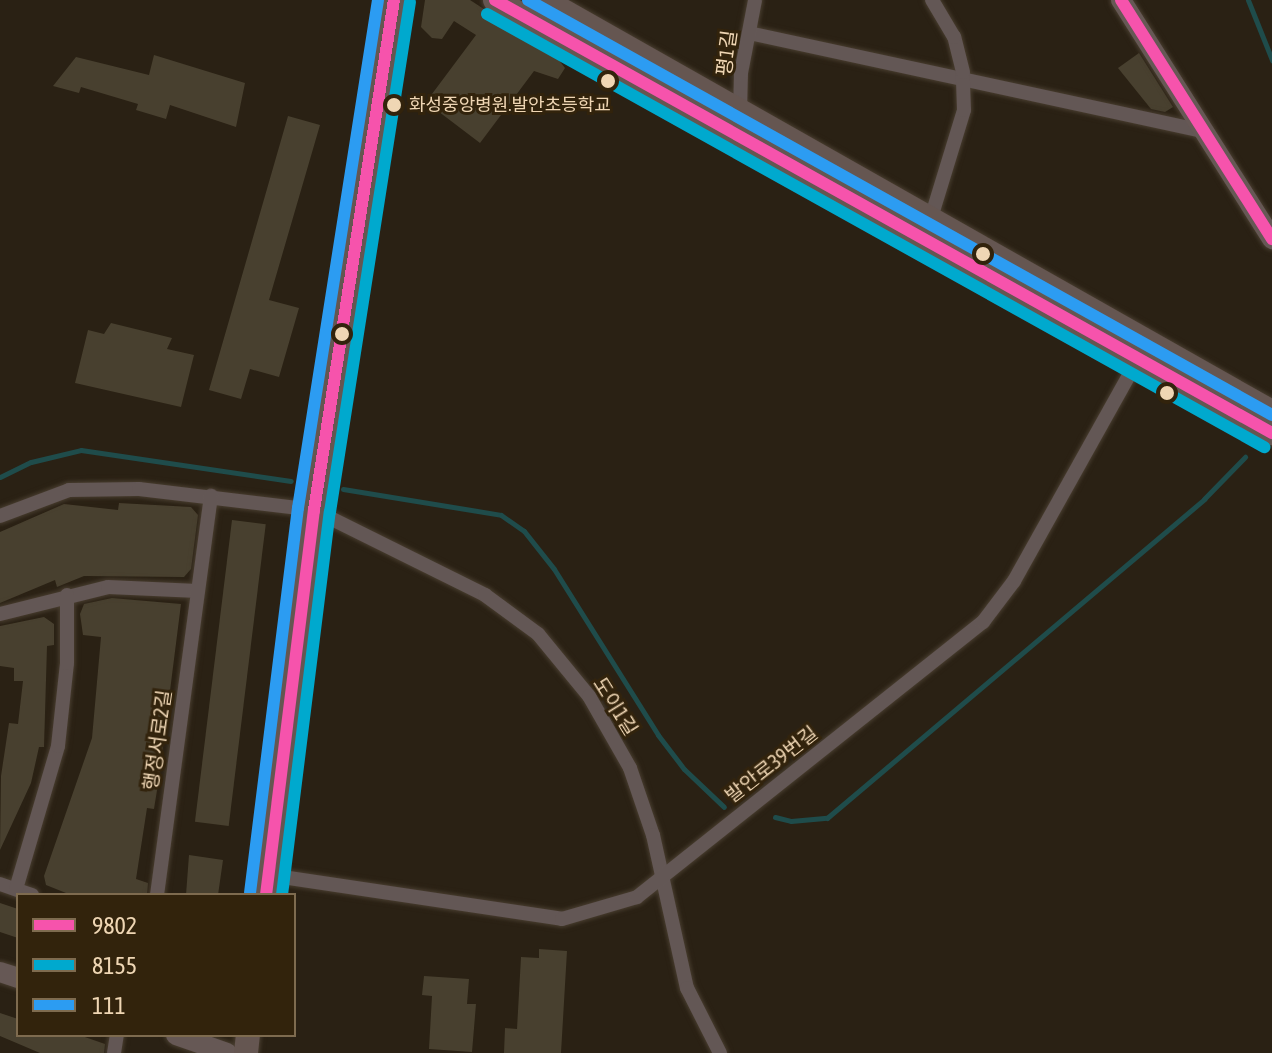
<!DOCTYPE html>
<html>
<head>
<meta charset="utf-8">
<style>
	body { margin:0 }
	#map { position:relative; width:1272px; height:1053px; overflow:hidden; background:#2a2114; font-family:"Asap Condensed","Noto Sans KR",sans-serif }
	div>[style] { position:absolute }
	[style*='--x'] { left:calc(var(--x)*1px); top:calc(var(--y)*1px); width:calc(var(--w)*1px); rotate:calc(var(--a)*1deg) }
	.stream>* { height:5px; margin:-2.5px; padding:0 2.5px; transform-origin:2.5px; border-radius:2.5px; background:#1f4c4b }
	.building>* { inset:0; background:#48402f; transform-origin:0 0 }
	.roads { filter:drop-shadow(0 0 2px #483d2f) drop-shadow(0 0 2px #483d2f) }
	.street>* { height:14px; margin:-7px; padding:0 7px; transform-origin:7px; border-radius:7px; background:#635755 }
	.secondary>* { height:20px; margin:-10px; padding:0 10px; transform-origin:10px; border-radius:10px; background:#665855 }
	.primary>* { height:24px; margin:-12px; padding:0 12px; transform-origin:12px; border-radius:12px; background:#655651 }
	.bus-1>* { height:12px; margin:-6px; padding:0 6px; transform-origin:6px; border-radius:6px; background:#f653ac }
	.bus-2>* { height:12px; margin:-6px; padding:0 6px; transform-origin:6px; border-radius:6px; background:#00a9ce }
	.bus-3>* { height:12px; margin:-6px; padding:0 6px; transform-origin:6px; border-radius:6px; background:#2c9cf2 }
	.dots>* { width:22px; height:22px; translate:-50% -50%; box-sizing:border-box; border:4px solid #32230c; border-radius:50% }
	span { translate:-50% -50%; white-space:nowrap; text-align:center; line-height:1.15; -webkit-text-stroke:6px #32230c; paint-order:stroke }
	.bus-label { font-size:18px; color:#efd6b4 }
	.left { translate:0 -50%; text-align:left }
	.street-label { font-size:20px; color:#efd6b4 }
	.legend { position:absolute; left:16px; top:893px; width:280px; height:144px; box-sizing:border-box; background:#32230c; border:2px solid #7e6b4f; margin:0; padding:10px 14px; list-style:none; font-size:24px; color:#efd6b4 }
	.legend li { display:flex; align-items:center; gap:16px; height:40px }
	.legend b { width:40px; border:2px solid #7e6b4f }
</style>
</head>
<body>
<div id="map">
	<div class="stream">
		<div style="--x:1248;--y:0;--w:65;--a:68.2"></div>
		<div style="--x:0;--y:477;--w:34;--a:-26"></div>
		<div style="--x:31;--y:462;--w:51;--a:-13.5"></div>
		<div style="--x:81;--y:450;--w:212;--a:8.4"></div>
		<div style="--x:343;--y:489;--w:160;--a:9.3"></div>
		<div style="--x:501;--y:515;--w:28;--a:35"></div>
		<div style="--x:524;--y:531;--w:48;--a:51.7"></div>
		<div style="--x:554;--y:569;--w:196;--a:57.9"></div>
		<div style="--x:658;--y:735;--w:43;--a:52.6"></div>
		<div style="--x:684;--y:769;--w:55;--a:43.5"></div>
		<div style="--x:775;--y:817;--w:16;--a:14"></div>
		<div style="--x:791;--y:821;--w:36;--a:-5"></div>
		<div style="--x:827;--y:818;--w:494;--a:-40.2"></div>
		<div style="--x:1204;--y:499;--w:59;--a:-45.7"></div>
	</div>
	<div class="building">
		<div style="clip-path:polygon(425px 0,470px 0,555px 55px,565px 68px,558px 79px,534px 71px,480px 143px,426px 102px,476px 35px,454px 21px,442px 39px,432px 38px,421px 27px)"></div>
		<div style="clip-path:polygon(1139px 53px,1173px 107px,1165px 112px,1151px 109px,1118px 68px)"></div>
		<div style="clip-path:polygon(154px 55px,245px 83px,236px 127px,170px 105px,166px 119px,136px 110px,138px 104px,81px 87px,79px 93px,53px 86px,76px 57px,149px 75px)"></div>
		<div style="clip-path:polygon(288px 116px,320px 125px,269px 300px,299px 308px,279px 377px,250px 369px,241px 399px,209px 390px)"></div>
		<div style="clip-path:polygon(111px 323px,172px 338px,167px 349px,194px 355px,181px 407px,75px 383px,88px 330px,104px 334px)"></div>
		<div style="clip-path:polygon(119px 503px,191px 507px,198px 515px,191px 569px,184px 577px,84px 576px,57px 587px,55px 580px,0 603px,0 532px,64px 504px,118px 510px)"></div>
		<div style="left:232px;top:520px;width:34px;height:304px;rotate:7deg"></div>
		<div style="clip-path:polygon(112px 598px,181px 604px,159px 778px,154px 809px,147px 808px,136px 879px,148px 883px,147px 895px,71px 895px,46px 885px,44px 876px,92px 738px,101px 637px,83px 635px,80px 614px,84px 604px)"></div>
		<div style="clip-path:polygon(44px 617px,54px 624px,54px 645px,47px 646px,44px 747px,39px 747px,31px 783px,0 850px,1px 776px,9px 723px,18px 724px,23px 681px,14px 681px,14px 668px,0 666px,0 626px)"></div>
		<div style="clip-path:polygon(189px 855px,223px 860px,218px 895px,186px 895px)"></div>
		<div style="clip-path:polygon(0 903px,18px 909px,18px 938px,0 932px)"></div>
		<div style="clip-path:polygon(539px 949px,567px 951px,561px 1053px,504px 1053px,505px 1028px,517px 1029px,521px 957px,539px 958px)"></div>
		<div style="clip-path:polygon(424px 976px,469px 979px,467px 1004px,476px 1004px,472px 1052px,429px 1049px,432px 996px,422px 995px)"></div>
		<div style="clip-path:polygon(0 1013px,18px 1019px,18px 1035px,79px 1035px,105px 1044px,104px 1053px,40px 1053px,0 1036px)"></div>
	</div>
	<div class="roads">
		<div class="street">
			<div style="--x:749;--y:33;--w:460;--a:12.2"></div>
			<div style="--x:740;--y:113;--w:40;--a:-88.6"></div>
			<div style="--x:741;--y:73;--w:74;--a:-79.1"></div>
			<div style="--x:931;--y:218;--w:113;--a:-73"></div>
			<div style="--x:964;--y:110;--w:38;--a:-92"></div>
			<div style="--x:963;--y:72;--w:36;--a:-104"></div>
			<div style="--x:954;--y:37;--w:43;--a:-120.7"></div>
			<div style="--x:0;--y:516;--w:74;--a:-20.6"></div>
			<div style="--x:69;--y:490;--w:70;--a:-0.8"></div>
			<div style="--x:139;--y:489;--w:176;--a:6.8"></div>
			<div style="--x:314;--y:510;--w:191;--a:26.4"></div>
			<div style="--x:485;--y:595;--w:66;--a:36.3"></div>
			<div style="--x:538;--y:634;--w:80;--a:50.6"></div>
			<div style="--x:589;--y:696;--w:83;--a:60.3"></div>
			<div style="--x:630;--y:768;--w:71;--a:71.1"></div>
			<div style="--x:653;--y:835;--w:157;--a:77.5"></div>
			<div style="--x:687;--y:988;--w:73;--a:63.1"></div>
			<div style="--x:0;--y:614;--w:111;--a:-14"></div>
			<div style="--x:108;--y:587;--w:90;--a:2.5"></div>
			<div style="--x:269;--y:875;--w:296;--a:8.5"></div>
			<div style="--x:562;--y:919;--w:78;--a:-16.3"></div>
			<div style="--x:637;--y:897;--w:442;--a:-38.5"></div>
			<div style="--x:983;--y:622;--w:51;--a:-52.9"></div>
			<div style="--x:1014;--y:581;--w:257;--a:-60.8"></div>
			<div style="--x:0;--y:884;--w:34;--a:19"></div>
			<div style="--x:16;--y:889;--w:149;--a:-73.6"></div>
			<div style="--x:58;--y:746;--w:83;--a:-83.8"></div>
			<div style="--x:67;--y:663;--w:68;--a:-90"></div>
			<div style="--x:157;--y:895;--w:403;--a:-82.3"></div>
			<div style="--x:114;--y:1053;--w:18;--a:-81"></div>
		</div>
		<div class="secondary">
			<div style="--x:1121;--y:0;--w:283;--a:57.7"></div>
			<div style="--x:0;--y:972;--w:19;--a:18"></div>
			<div style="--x:176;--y:1035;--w:54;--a:19.4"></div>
		</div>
		<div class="primary">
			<div style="--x:495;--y:0;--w:890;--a:29.13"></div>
			<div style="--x:544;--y:0;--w:836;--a:29.51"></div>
			<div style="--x:266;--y:895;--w:388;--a:-82.9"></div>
			<div style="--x:314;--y:510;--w:516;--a:-81.09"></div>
			<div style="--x:246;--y:1053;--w:18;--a:-84"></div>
		</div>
	</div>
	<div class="bus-1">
		<div style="--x:495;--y:0;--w:890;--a:29.13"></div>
		<div style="--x:1121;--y:0;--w:283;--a:57.7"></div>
		<div style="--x:266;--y:895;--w:388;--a:-82.9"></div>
		<div style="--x:314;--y:510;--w:516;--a:-81.09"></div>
	</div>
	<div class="bus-2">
		<div style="--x:487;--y:14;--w:890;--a:29.13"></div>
		<div style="--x:282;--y:895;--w:386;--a:-82.9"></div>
		<div style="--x:330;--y:512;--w:516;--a:-81.09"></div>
	</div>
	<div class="bus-3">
		<div style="--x:528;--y:0;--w:852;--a:29.15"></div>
		<div style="--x:250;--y:893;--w:388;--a:-82.9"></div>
		<div style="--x:298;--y:508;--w:514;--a:-81.05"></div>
	</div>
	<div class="dots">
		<div style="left:608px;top:81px;background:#efd6b4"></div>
		<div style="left:394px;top:105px;background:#efd6b4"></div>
		<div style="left:983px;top:254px;background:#efd6b4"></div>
		<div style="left:342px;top:334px;background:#efd6b4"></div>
		<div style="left:1167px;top:393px;background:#efd6b4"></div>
	</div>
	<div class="bus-label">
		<span class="left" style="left:409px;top:105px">화성중앙병원.발안초등학교</span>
	</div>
	<div class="street-label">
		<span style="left:726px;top:53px;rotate:-82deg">평1길</span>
		<span style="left:616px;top:706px;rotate:58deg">도이1길</span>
		<span style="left:157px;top:740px;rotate:-82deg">행정서로2길</span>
		<span style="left:771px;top:764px;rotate:-38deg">발안로39번길</span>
	</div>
	<ul class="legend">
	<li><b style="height:10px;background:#f653ac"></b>9802</li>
	<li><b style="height:10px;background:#00a9ce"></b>8155</li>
	<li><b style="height:10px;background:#2c9cf2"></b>111</li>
	</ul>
</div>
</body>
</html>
